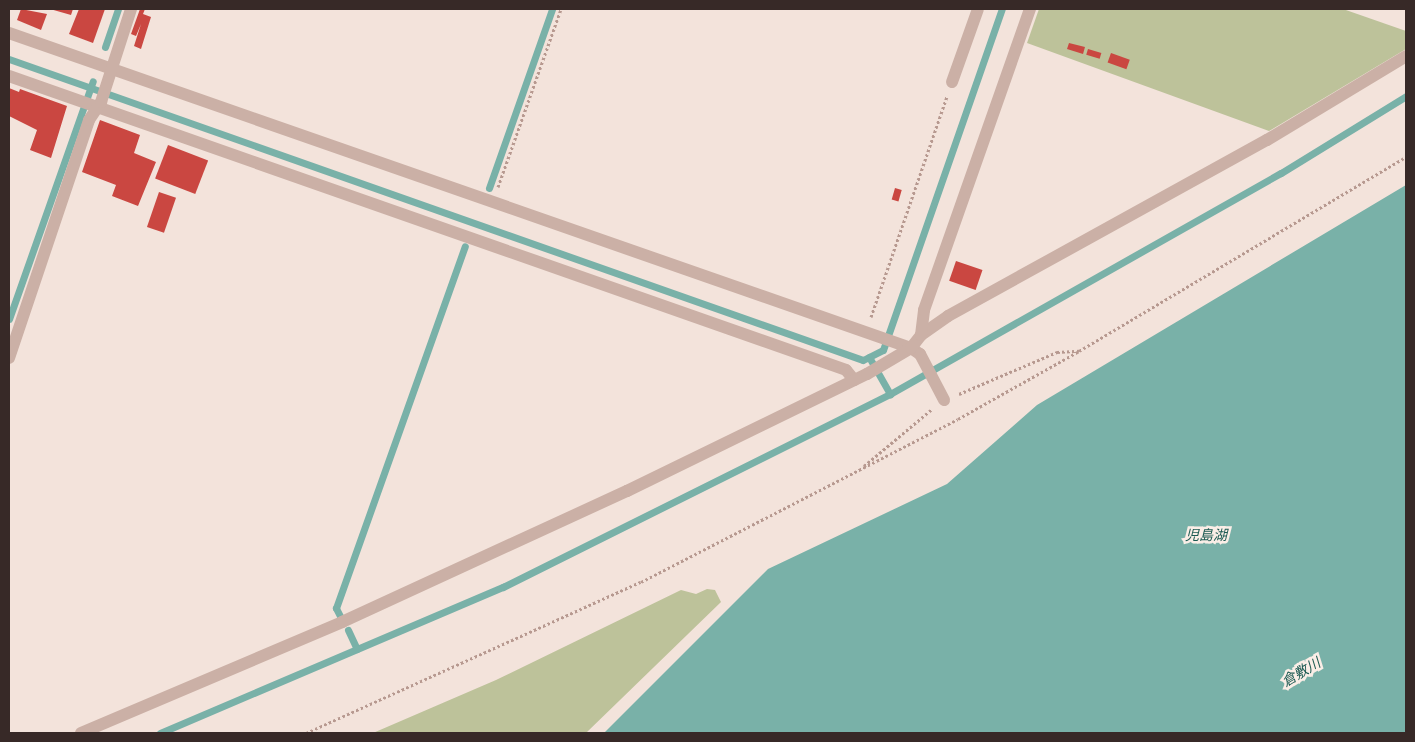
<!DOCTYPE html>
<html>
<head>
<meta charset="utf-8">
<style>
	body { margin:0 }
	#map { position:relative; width:1415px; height:742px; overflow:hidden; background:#f3e3db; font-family:"DM Sans","Noto Sans JP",sans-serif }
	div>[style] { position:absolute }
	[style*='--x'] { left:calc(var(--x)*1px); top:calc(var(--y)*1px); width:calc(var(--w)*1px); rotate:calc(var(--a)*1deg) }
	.green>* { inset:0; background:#bdc29a }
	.water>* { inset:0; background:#79b1a8 }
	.stream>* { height:7px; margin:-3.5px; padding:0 3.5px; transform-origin:3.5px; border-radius:3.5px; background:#79b1a8 }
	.building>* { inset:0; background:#ca4741; transform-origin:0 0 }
	.path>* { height:3px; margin-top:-1.5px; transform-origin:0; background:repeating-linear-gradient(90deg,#b79990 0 2.5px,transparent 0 5px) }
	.street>* { height:12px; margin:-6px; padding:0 6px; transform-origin:6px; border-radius:6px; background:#cbb0a6 }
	span { translate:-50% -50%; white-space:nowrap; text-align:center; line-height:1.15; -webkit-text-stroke:5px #faeee7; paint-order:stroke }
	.water-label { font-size:14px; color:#1b5a52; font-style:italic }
	.frame { position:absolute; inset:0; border:10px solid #372927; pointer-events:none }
</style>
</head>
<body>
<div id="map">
	<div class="green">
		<div style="clip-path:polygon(1039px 9px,1343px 9px,1406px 31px,1406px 49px,1269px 131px,1027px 43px)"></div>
		<div style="clip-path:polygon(707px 589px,715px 590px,721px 602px,586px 733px,373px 733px,496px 680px,681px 590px,696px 594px)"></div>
	</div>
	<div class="water">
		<div style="clip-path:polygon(1406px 185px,1406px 733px,604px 733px,768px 569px,947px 484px,1037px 405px)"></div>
	</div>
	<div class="stream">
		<div style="--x:105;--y:47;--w:40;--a:-71.1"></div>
		<div style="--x:9;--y:59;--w:905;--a:19.42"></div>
		<div style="--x:863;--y:360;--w:22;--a:-27"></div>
		<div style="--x:883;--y:350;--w:361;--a:-70.8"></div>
		<div style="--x:489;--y:188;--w:190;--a:-70.6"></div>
		<div style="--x:9;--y:319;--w:252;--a:-70.6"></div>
		<div style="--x:869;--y:357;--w:43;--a:60.4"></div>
		<div style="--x:340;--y:616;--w:9;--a:-117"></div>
		<div style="--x:336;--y:608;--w:384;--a:-70.4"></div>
		<div style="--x:348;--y:630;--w:21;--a:65"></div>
		<div style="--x:160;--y:733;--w:373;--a:-23.1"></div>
		<div style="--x:503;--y:587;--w:432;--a:-26.5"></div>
		<div style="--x:890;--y:394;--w:449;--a:-29.5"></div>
		<div style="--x:1281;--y:173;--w:147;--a:-31.6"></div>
	</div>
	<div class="building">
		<div style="clip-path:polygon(21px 9px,47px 14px,41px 30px,17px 20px)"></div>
		<div style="clip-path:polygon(50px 9px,73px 9px,71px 15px)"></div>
		<div style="clip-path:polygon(79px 9px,105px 9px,93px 43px,69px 34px)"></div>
		<div style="clip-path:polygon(140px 9px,145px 9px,143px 14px,151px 17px,141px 49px,134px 46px,141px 24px,136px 36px,131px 34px)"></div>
		<div style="clip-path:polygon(1069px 43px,1085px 47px,1083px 54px,1067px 49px)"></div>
		<div style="left:1088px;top:49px;width:14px;height:6px;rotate:17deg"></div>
		<div style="left:1111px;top:53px;width:20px;height:10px;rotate:20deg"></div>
		<div style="clip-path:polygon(9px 88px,19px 92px,20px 89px,67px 106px,51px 158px,30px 150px,37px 130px,9px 116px)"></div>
		<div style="clip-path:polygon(100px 120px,140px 135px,134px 153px,156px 162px,138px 206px,112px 196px,116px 185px,82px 172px)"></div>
		<div style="left:168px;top:145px;width:43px;height:36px;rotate:21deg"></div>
		<div style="left:895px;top:188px;width:7px;height:12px;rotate:16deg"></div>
		<div style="left:159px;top:192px;width:18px;height:37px;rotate:19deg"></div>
		<div style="left:956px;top:261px;width:28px;height:21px;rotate:19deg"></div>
	</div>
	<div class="path">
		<div style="--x:498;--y:187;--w:189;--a:-70.5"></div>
		<div style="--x:871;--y:317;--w:234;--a:-71"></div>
		<div style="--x:959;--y:394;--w:107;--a:-23.2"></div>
		<div style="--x:1057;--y:352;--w:22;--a:-3"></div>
		<div style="--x:1079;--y:351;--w:380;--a:-30.7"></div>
		<div style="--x:864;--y:466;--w:89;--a:-40"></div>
		<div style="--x:306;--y:733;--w:367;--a:-24.3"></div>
		<div style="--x:641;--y:582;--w:356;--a:-27.2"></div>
		<div style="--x:958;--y:419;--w:139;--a:-29.3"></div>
	</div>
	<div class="street">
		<div style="--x:9;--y:33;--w:955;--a:19.25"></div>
		<div style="--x:911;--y:348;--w:11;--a:34"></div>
		<div style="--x:920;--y:354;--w:52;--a:62.4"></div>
		<div style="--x:9;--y:76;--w:887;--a:19.35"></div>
		<div style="--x:846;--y:370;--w:13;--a:51"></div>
		<div style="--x:952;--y:82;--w:77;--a:-70.4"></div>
		<div style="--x:921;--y:335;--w:33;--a:-35"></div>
		<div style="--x:948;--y:316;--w:364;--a:-28.9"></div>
		<div style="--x:1267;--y:140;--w:162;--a:-31.1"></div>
		<div style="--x:9;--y:358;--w:251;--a:-71.4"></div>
		<div style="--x:89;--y:120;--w:22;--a:-56"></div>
		<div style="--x:101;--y:102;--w:98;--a:-72.1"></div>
		<div style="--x:81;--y:733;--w:284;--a:-23"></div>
		<div style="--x:342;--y:622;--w:314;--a:-24.7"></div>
		<div style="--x:627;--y:491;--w:267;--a:-26"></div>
		<div style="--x:867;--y:374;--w:51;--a:-30.6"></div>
		<div style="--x:911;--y:348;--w:16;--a:-52"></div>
		<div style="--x:921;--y:335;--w:25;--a:-83"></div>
		<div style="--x:924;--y:310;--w:319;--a:-70.6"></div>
	</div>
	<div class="water-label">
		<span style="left:1206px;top:535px">児島湖</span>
		<span style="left:1301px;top:672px;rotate:-31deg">倉敷川</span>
	</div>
	<div class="frame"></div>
</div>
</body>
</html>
